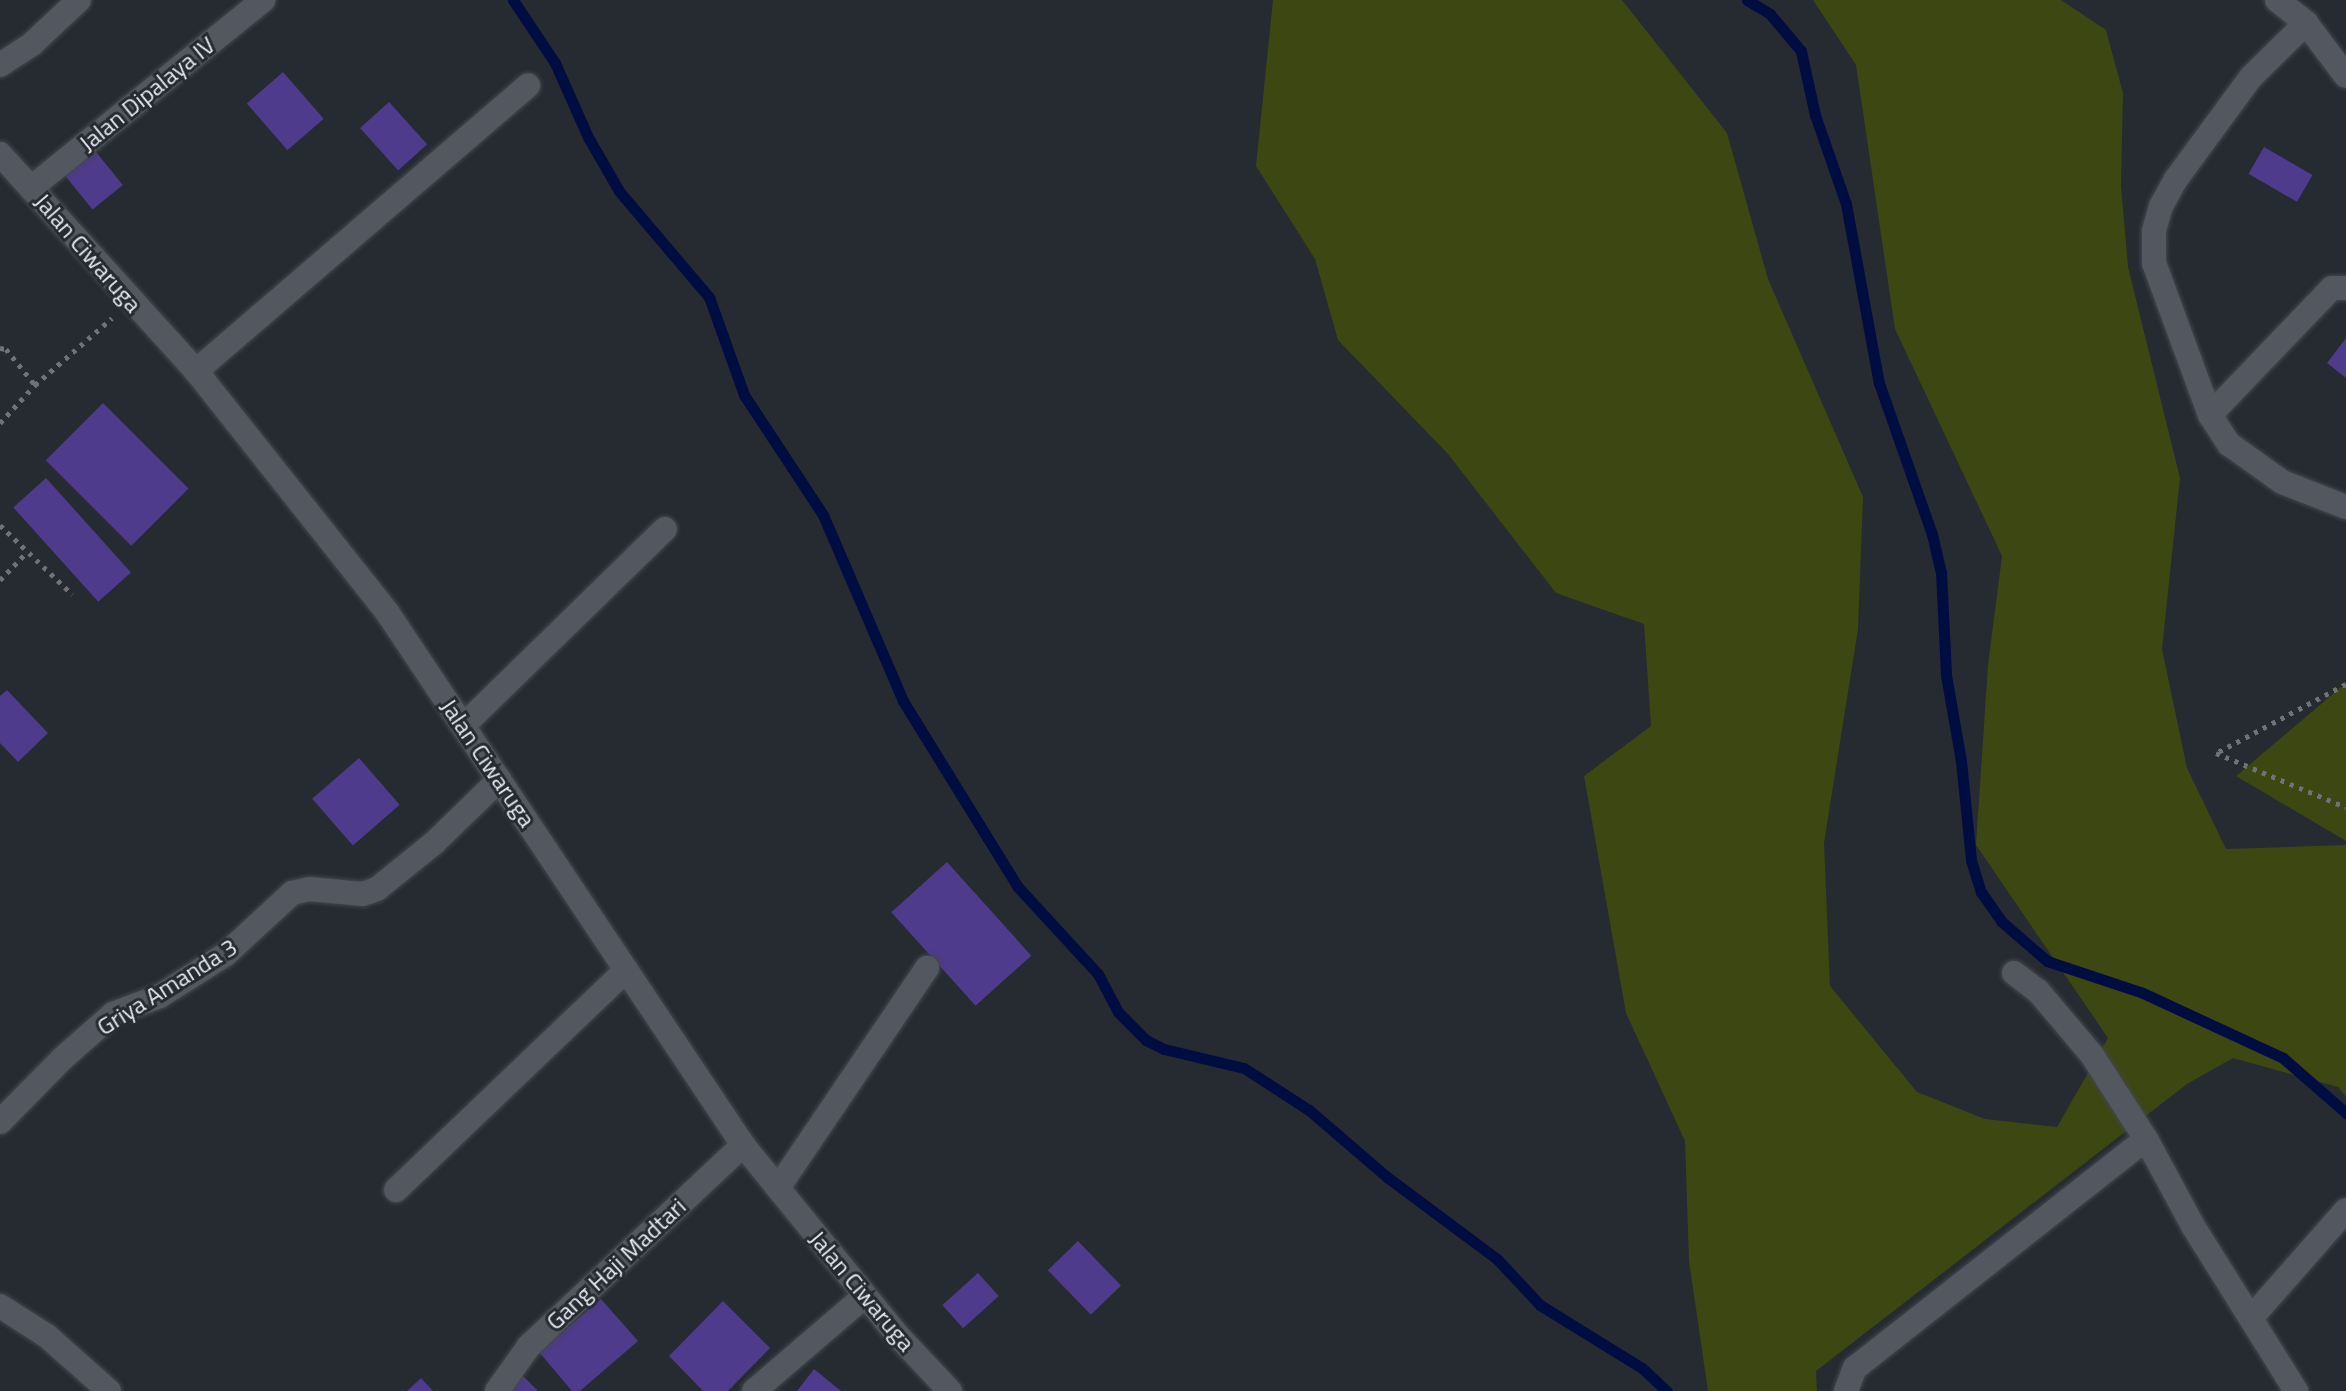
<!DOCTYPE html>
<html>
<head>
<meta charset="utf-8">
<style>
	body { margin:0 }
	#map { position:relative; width:2346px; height:1391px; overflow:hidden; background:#262a31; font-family:"Titillium Web",sans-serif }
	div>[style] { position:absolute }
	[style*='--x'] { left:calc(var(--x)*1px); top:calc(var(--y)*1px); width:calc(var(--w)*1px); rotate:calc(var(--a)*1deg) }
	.green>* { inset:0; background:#3d4712 }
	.stream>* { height:11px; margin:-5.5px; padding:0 5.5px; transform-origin:5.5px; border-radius:5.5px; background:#000d41 }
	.building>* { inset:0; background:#4e3b8b; transform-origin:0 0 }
	.path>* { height:5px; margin-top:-2.5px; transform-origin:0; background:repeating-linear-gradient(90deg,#6f7279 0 4px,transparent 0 10px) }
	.roads { filter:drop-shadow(0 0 2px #43474d) drop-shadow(0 0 2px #43474d) }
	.minor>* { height:24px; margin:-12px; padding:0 12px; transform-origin:12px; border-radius:12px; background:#535860 }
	span { translate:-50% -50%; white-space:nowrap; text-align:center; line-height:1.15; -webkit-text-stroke:6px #262a31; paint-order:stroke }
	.street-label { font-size:24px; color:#e8ebf0 }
</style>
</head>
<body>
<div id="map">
	<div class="green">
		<div style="clip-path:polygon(1273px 0,1622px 0,1727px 133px,1768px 279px,1863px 497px,1858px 629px,1824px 843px,1830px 986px,1917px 1092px,1985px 1119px,2057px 1127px,2108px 1038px,1976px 845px,1988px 665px,2002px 556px,1895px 329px,1856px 65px,1813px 0,2061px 0,2106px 30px,2123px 93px,2121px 186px,2128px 267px,2180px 478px,2162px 649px,2187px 768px,2226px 849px,2346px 845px,2346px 1097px,2338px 1087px,2233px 1058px,2187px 1084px,1816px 1371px,1817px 1391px,1708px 1391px,1689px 1261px,1685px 1141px,1626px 1013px,1584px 776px,1651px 726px,1644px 624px,1556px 593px,1448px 454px,1338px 340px,1315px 259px,1256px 166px)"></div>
		<div style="clip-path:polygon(2346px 683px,2346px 841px,2236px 776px)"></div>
	</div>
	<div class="stream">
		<div style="--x:513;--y:0;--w:76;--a:56.3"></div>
		<div style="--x:555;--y:63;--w:81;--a:66"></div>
		<div style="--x:588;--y:137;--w:62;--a:60.1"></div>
		<div style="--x:619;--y:191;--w:139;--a:49.7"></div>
		<div style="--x:709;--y:297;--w:104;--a:70.3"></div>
		<div style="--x:744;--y:395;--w:144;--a:56.6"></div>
		<div style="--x:823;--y:515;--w:202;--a:66.7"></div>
		<div style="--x:903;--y:701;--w:219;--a:58.3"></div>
		<div style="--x:1018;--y:887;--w:118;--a:47.4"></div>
		<div style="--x:1098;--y:974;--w:43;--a:62.2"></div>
		<div style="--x:1118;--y:1012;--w:40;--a:45"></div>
		<div style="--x:1146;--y:1040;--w:20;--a:27"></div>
		<div style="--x:1164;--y:1049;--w:82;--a:13.4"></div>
		<div style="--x:1244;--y:1068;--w:77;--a:32.9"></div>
		<div style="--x:1309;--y:1110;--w:103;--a:40.7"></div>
		<div style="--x:1387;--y:1177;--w:137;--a:36.7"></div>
		<div style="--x:1497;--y:1259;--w:63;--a:46.9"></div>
		<div style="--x:1540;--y:1305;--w:120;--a:31.7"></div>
		<div style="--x:1642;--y:1368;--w:34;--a:43"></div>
		<div style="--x:1747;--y:0;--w:27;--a:31"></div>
		<div style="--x:1770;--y:14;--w:48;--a:50"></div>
		<div style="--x:1801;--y:51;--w:66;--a:77.7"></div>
		<div style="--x:1815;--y:115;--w:94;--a:70.8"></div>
		<div style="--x:1846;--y:204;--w:182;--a:79.6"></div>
		<div style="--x:1879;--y:383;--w:160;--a:70.7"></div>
		<div style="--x:1932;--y:534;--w:39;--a:77"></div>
		<div style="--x:1941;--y:572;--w:103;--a:87.2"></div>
		<div style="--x:1946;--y:675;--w:87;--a:80.1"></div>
		<div style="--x:1961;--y:761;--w:100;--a:84.2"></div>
		<div style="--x:1971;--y:860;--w:34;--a:73"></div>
		<div style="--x:1981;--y:892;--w:35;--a:55"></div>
		<div style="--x:2001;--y:921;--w:61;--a:41"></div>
		<div style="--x:2047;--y:961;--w:101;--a:18.4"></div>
		<div style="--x:2143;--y:993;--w:154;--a:24.9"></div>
		<div style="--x:2283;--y:1058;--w:84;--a:41.1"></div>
	</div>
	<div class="building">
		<div style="left:283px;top:72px;width:62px;height:48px;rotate:49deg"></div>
		<div style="left:389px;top:102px;width:57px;height:39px;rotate:48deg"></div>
		<div style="left:92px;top:147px;width:49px;height:39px;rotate:51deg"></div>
		<div style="left:2264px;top:147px;width:56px;height:31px;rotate:30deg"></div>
		<div style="clip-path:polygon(2346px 338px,2346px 378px,2327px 363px)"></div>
		<div style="left:103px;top:403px;width:121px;height:81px;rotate:45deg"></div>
		<div style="left:46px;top:478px;width:127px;height:44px;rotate:48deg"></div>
		<div style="clip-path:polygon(7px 690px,48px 733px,18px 762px,0 743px,0 696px)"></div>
		<div style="left:359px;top:758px;width:62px;height:62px;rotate:49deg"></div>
		<div style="left:947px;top:862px;width:126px;height:75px;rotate:48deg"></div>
		<div style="left:1078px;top:1241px;width:62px;height:42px;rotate:46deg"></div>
		<div style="left:978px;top:1273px;width:31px;height:48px;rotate:48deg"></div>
		<div style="clip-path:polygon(601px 1299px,638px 1341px,580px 1391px,572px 1391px,539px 1352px)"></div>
		<div style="clip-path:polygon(723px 1301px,770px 1348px,728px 1391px,703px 1391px,669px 1356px)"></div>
		<div style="clip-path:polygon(814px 1369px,841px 1391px,797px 1391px)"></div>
		<div style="clip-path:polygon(523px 1376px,538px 1391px,508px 1391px)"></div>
		<div style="clip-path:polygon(421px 1378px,433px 1391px,407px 1391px)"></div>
	</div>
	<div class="path">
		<div style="--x:0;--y:348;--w:6;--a:9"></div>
		<div style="--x:6;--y:349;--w:46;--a:51.1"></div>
		<div style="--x:0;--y:423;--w:52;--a:-47.4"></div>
		<div style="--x:35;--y:385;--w:102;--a:-41"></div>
		<div style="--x:0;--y:525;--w:100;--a:43.8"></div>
		<div style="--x:0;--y:580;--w:40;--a:-46"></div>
		<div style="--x:2346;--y:684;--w:147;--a:152"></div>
		<div style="--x:2216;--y:753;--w:141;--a:22.6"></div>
	</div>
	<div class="roads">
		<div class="minor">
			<div style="--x:2277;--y:0;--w:37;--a:38"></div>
			<div style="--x:2306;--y:23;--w:66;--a:53"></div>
			<div style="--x:2306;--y:23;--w:77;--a:135.5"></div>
			<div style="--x:2251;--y:77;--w:127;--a:126.3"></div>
			<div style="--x:2176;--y:179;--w:31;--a:119"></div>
			<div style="--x:2161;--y:206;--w:26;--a:106"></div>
			<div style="--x:2154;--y:231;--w:32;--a:90"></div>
			<div style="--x:2154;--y:263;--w:162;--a:69.8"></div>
			<div style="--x:2210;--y:415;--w:35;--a:57"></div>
			<div style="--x:2229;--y:444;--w:65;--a:35.6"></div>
			<div style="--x:2282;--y:482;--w:69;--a:21.3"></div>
			<div style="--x:0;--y:65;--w:38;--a:-33"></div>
			<div style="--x:32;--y:44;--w:64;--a:-43.1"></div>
			<div style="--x:0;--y:154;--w:292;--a:47.9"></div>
			<div style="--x:196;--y:371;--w:308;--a:51.6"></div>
			<div style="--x:387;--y:612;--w:641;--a:56.26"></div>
			<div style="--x:743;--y:1145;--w:249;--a:50.9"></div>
			<div style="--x:900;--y:1338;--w:73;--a:46.7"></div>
			<div style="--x:31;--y:188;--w:299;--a:-39"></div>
			<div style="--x:196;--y:371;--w:438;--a:-40.7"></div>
			<div style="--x:2210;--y:415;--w:176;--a:-46.2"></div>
			<div style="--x:2332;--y:288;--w:14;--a:0"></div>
			<div style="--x:463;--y:726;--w:282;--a:-44.3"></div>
			<div style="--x:2014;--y:973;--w:30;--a:37"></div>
			<div style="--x:2038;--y:991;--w:84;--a:49.8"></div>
			<div style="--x:2092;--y:1055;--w:100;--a:57.3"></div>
			<div style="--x:0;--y:1122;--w:90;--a:-45.5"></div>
			<div style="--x:63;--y:1058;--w:67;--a:-41.3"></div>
			<div style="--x:113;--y:1014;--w:50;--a:-21"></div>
			<div style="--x:160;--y:996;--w:78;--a:-32.5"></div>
			<div style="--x:226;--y:954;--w:90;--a:-42.7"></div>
			<div style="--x:292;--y:893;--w:17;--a:-13"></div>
			<div style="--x:309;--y:889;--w:54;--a:5.3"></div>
			<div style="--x:363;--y:894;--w:15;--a:-20"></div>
			<div style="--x:377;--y:889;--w:73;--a:-38.9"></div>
			<div style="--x:434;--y:843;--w:91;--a:-44.1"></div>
			<div style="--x:778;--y:1188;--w:266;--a:-55.9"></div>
			<div style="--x:396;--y:1190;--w:318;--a:-43.7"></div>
			<div style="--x:0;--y:1306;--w:56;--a:32.6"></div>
			<div style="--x:47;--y:1336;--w:83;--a:41.6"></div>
			<div style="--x:2252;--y:1317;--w:142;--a:-48.7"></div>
			<div style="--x:497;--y:1391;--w:55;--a:-54.6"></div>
			<div style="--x:529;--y:1346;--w:294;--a:-43.2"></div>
			<div style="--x:754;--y:1391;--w:146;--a:-40.6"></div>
			<div style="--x:1846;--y:1391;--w:25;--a:-69"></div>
			<div style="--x:1855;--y:1368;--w:370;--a:-38.2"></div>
			<div style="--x:2146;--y:1139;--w:99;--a:61.6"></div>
			<div style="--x:2193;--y:1226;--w:195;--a:58"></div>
		</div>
	</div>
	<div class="street-label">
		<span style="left:147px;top:94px;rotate:-39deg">Jalan Dipalaya IV</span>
		<span style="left:88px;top:253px;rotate:49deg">Jalan Ciwaruga</span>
		<span style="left:488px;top:763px;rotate:56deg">Jalan Ciwaruga</span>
		<span style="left:167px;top:987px;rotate:-32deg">Griya Amanda 3</span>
		<span style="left:616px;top:1264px;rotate:-43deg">Gang Haji Madtari</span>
		<span style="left:862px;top:1291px;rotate:50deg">Jalan Ciwaruga</span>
	</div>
</div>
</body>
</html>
